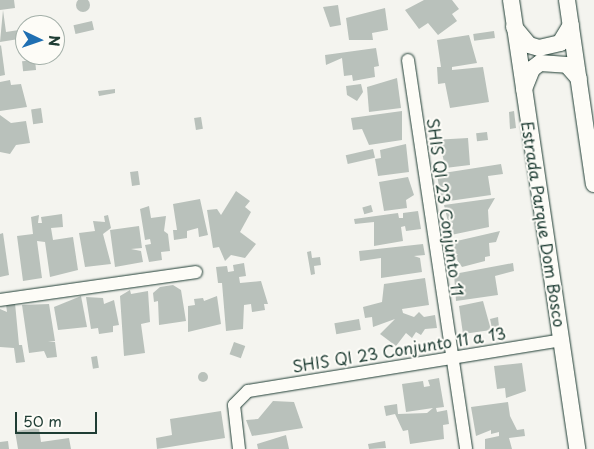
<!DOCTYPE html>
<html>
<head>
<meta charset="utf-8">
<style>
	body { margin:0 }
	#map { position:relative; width:594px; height:449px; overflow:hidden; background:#f4f4ef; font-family:"Playpen Sans",sans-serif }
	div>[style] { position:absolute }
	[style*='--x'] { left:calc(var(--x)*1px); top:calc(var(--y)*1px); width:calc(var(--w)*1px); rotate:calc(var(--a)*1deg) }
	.building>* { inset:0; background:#b9c1bb; transform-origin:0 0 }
	.round { border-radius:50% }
	.roads { filter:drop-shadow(0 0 1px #1f3d34) drop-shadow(0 0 1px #1f3d34) }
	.minor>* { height:12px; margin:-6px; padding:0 6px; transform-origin:6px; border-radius:6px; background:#fdfcf7 }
	.major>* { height:16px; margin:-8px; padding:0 8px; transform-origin:8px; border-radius:8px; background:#fdfcf7 }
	span { translate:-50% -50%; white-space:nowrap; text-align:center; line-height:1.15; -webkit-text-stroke:4px #fdfcf7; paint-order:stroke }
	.street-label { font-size:16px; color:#1f3d34 }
	.north { position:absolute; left:15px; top:15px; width:50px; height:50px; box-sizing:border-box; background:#fdfcf7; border:1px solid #a4b0a9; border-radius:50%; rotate:93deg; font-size:14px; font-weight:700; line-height:20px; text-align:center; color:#1f3d34 }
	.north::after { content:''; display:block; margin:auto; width:18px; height:22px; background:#1f6fb2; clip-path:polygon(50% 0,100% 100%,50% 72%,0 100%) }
	.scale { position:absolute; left:15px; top:412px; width:82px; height:22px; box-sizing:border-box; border:2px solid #1f3d34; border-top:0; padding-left:6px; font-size:15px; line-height:18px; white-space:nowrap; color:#1f3d34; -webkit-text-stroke:4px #fdfcf7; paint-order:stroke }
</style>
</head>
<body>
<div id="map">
	<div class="building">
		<div class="round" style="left:76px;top:-2px;width:14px;height:14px"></div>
		<div style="clip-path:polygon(0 0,14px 0,15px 8px,0 10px)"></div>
		<div style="clip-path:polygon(424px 0,452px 0,459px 9px,452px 14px,457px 21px,438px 35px,428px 23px,419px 29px,405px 10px)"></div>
		<div style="clip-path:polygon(338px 5px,341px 25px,330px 27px,323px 7px)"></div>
		<div style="clip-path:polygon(385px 8px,388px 30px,372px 33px,373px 40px,349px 40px,346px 18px)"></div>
		<div style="clip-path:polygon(3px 10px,6px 32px,25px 29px,25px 38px,0 42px)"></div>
		<div style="left:92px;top:21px;width:9px;height:19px;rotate:77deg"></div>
		<div style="left:494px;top:31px;width:7px;height:21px;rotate:82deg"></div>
		<div style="clip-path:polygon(469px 35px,477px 63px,452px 67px,452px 70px,483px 67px,489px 102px,450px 108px,445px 83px,438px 84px,437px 67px,441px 67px,437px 40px)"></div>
		<div style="clip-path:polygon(1px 45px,5px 75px,0 76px,0 46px)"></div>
		<div style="clip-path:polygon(376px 48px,379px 66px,374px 67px,375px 77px,353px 81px,352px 75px,344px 76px,342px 58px,326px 65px,325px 55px)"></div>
		<div style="left:35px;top:60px;width:10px;height:13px;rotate:84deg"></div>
		<div style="clip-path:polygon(397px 78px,401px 108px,369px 112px,367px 87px)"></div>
		<div style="clip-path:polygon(10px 80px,11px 85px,21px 84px,27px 107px,0 111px,0 82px)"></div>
		<div style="clip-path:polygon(361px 84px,363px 92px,357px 101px,347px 95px,346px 86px)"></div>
		<div style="clip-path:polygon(115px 89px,115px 93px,99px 96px,98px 91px)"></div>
		<div style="left:41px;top:108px;width:15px;height:10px;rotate:82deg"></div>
		<div style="clip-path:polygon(402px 111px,402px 140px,369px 145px,362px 129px,353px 130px,351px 118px)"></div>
		<div style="clip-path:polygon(514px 111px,516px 128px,510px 129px,509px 112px)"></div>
		<div style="clip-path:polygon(0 115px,11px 123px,26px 121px,30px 143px,16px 145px,10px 154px,0 152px)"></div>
		<div style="left:201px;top:117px;width:12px;height:7px;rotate:81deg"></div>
		<div style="left:487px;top:132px;width:8px;height:11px;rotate:83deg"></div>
		<div style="clip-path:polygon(468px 138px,470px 165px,445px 168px,442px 152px,436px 153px,433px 140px)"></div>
		<div style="clip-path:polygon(406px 144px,409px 172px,378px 176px,375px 159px,381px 158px,380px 150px)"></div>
		<div style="left:373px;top:149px;width:9px;height:28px;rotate:77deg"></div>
		<div style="clip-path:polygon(501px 164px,503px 174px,488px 176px,491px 195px,442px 202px,440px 191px,447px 187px,439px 187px,437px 174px)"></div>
		<div style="left:138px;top:171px;width:14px;height:8px;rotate:82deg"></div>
		<div style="clip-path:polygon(408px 177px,414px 195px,406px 200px,407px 208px,384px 211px,379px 182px)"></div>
		<div style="clip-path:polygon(236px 191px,250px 201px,245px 207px,251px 212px,240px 232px,256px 244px,245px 258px,231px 255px,225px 261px,219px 247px,213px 248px,207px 210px,217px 209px,221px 215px)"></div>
		<div style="clip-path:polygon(495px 198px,488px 210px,489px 227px,451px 235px,453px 223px,448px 222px,444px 205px)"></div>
		<div style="clip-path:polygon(200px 199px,208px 235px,199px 237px,198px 228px,187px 231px,187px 238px,174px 240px,173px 230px,177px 230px,173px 204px)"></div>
		<div style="left:371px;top:205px;width:7px;height:9px;rotate:74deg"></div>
		<div style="clip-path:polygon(149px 206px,151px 218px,166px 216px,164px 231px,168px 234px,170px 251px,161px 252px,162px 260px,149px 262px,145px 245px,151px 244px,150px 239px,145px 240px,140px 209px)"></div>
		<div style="clip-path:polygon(418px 211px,421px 229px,406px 231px,405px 226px,401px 227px,403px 241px,374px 246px,374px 222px,355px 224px,354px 219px,398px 213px,399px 218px,403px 218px,403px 213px)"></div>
		<div style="clip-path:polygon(62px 214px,63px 227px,51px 228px,53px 240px,73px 237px,78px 270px,50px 277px,45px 242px,37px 241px,42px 278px,23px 281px,17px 236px,33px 234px,31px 217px,39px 215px,38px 223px,42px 223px,41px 217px)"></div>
		<div style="clip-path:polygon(108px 215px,111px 228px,103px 234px,111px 264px,85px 267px,79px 233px,95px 231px,93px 221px,105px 222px,104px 216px)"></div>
		<div style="clip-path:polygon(139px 226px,142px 248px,131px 249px,141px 251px,143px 262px,115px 267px,110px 230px)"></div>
		<div style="clip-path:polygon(500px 231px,496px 242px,489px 243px,490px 256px,485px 257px,485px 261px,462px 267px,455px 257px,458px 254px,450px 255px,448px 243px)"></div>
		<div style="clip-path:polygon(3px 233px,9px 275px,0 277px,0 234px)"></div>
		<div style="clip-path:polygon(423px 244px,425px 255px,414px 256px,420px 258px,422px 272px,381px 278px,381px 258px,360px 261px,359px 251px)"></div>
		<div style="clip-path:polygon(311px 251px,312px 258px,320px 257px,321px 265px,314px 266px,315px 274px,311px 275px,307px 252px)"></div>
		<div style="clip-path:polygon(244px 263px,246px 276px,239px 277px,240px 283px,261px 281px,268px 304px,264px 304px,265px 310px,252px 312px,251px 304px,244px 305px,243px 329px,226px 331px,222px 283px,218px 283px,216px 267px,227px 266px,228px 272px,234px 271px,233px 265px)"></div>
		<div style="clip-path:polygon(513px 263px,514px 271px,495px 276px,498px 295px,456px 301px,454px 274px)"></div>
		<div style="clip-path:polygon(425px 278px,429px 305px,402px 309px,403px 313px,414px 317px,419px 312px,424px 317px,435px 315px,437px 328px,425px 329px,421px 335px,416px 332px,412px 338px,406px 333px,396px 346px,380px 334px,395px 319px,373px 327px,372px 317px,365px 318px,363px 307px,382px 302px,384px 284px)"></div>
		<div style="clip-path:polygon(173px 285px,181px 290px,186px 321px,159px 325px,158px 301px,154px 302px,153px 293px,160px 287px)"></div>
		<div style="clip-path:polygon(130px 290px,131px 294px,148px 291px,150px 322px,141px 324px,145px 353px,124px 356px,120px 296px)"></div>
		<div style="clip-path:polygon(81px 296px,87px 327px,58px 330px,54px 307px)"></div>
		<div style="clip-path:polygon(217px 296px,221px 324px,188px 332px,188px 306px,195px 305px,194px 299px,203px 298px,204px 301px)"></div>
		<div style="clip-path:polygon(86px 297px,103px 298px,104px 304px,114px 300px,119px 325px,113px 326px,113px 332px,99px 334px,98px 328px,91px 329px)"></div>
		<div style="clip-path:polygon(483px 301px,491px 330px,463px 334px,459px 306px)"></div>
		<div style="clip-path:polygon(15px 303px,19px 345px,22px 345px,25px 362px,16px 363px,14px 348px,0 347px,0 309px,7px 312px,6px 304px)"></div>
		<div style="clip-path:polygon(49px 304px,55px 341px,48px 341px,55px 342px,57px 357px,47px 358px,44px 351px,29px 353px,22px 305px)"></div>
		<div style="clip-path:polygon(498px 317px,499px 327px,492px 328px,490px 319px)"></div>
		<div style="left:359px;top:319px;width:11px;height:25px;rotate:80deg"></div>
		<div style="left:234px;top:342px;width:12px;height:13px;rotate:20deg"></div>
		<div style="left:97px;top:356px;width:12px;height:6px;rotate:81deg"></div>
		<div style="clip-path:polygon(522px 363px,526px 391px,506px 398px,505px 388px,497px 389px,494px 366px)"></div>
		<div class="round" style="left:198px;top:372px;width:10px;height:10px"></div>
		<div style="clip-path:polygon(439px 378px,444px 407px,436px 408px,437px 412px,447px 410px,449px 424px,443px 425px,444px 439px,410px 444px,408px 430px,403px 431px,395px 414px,386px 416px,384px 406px,397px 404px,398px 414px,427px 413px,433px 408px,406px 412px,402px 384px,423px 381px,424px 387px,430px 386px,428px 380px)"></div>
		<div style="clip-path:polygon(273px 401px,294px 402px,303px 428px,252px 436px,246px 420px,258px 419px)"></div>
		<div style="clip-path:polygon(508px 402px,510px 416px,517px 430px,524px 429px,525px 436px,509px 438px,512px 449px,485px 449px,485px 439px,499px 436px,499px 432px,491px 434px,491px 430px,476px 436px,471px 407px)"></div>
		<div style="clip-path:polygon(221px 411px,225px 438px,157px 449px,156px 438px,172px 435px,170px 419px)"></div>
		<div style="clip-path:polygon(39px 428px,41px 442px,69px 438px,71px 449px,18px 449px,15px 431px)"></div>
		<div style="clip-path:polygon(286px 435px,289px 449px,258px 449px,257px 444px)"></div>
		<div style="clip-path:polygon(8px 441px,9px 449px,0 449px,0 442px)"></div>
		<div style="clip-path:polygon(385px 441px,386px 448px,369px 449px,368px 444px)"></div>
	</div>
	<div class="roads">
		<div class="minor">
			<div style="--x:408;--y:60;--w:393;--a:81.5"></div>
			<div style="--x:0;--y:300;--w:198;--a:-8.1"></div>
			<div style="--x:239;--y:449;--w:44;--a:-96.5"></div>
			<div style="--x:234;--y:405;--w:20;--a:-45"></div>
			<div style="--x:248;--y:391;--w:318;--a:-9.2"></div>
		</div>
		<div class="major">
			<div style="--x:511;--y:0;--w:454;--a:81.6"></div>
			<div style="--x:567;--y:0;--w:186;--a:81.7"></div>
			<div style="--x:514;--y:27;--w:23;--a:50"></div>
			<div style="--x:529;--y:45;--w:10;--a:17"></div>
			<div style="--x:539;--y:48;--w:22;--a:-13"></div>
			<div style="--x:560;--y:43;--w:21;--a:-59"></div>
			<div style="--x:524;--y:89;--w:22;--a:-68"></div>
			<div style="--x:532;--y:69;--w:10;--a:-37"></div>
			<div style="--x:540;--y:63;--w:27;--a:4"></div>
			<div style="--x:567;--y:65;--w:18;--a:49"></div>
		</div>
	</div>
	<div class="street-label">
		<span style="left:446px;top:207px;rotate:82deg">SHIS QI 23 Conjunto 11</span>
		<span style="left:544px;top:224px;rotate:81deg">Estrada Parque Dom Bosco</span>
		<span style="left:399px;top:349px;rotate:-9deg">SHIS QI 23 Conjunto 11 a 13</span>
	</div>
	<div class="north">N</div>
	<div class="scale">50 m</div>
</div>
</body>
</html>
